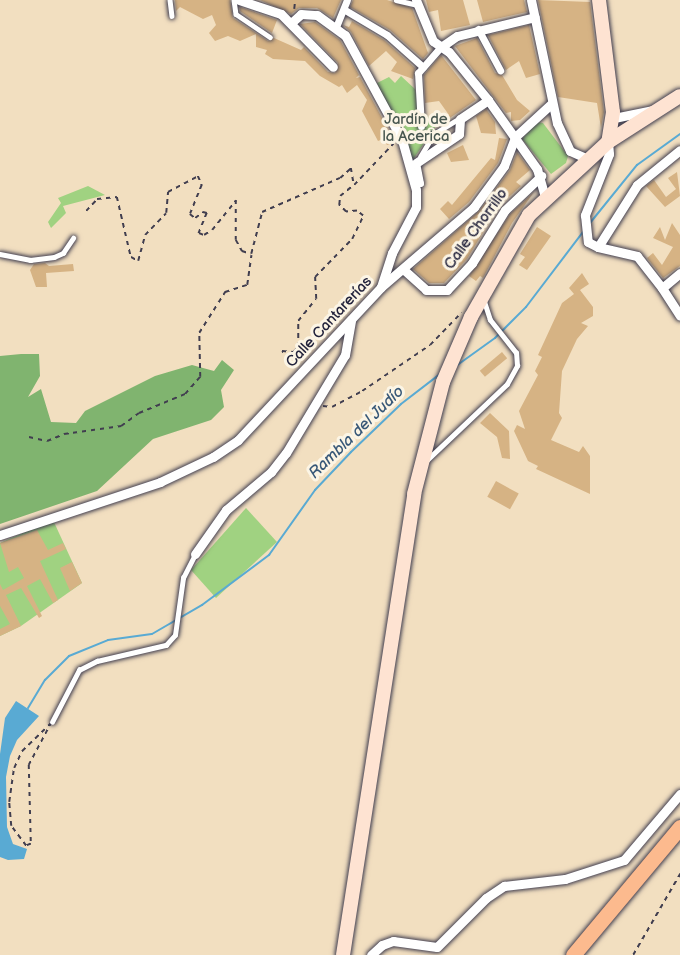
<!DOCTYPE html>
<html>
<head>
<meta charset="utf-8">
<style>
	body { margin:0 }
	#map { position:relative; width:680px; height:955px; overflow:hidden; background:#f2dfc0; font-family:"Balsamiq Sans",sans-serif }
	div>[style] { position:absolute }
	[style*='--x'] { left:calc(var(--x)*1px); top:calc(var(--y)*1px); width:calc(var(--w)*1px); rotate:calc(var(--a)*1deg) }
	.green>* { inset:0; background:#a0d281 }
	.forest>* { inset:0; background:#80b46f }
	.water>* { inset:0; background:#59aad3 }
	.stream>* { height:2px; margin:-1px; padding:0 1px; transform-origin:1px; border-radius:1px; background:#59aad3 }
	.building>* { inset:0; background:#d6b384; transform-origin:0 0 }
	.path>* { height:1.5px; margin-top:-0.75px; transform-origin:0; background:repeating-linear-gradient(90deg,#413e4f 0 4.5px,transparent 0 9px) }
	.roads { filter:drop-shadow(0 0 2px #413e4f) drop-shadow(0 0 2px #413e4f) }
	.service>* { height:4.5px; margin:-2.25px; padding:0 2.25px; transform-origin:2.25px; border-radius:2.25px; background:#fff }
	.pedestrian>* { height:7px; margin:-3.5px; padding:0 3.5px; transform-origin:3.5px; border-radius:3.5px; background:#fff }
	.minor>* { height:9px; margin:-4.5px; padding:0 4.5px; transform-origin:4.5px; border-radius:4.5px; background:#fff }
	.secondary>* { height:14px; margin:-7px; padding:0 7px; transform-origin:7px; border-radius:7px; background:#fee3d2 }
	.trunk>* { height:15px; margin:-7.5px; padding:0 7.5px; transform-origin:7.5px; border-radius:7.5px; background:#fcba8e }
	span { translate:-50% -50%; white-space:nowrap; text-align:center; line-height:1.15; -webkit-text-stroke:6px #fcf5e5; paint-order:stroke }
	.park-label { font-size:15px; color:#485750 }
	.street-label { font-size:15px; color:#22223b }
	.water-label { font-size:16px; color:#385878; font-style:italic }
</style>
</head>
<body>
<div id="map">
	<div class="green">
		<div style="clip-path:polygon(401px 76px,415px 89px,418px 105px,436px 126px,412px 161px,377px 83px,389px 77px,395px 83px)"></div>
		<div style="clip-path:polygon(537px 122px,543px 123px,568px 156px,566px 163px,551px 174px,522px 139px)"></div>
		<div style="clip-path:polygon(88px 186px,105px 195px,63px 206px,66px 213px,51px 228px,48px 222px,61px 203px,58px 198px)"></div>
		<div style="clip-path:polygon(246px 508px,277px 542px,216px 598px,191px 570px)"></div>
		<div style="clip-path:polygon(53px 520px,82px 583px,21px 626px,0 636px,0 543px)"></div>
	</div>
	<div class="forest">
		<div style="clip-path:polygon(21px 354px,39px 354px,40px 376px,28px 397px,41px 389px,51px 422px,76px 423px,85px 411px,155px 376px,192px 365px,214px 371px,222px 360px,234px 370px,221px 390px,224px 407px,211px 420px,153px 439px,97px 491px,0 524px,0 356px)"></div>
	</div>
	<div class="water">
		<div style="clip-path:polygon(16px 701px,39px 716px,17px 740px,10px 756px,6px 777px,7px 827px,13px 844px,27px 849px,24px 859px,8px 860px,0 857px,0 754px,5px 718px)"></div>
	</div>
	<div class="stream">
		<div style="--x:590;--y:223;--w:75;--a:-51"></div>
		<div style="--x:637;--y:165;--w:53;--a:-35.8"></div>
		<div style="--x:456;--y:366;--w:48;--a:-35.7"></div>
		<div style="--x:495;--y:338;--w:44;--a:-45"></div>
		<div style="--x:526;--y:307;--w:94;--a:-52.8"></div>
		<div style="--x:28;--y:708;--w:33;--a:-59"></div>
		<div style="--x:45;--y:680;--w:34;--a:-45"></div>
		<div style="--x:69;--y:656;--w:42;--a:-22.3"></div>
		<div style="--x:108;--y:640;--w:44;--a:-7.8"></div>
		<div style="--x:152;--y:634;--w:58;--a:-30.1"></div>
		<div style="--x:202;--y:605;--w:84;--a:-36.7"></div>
		<div style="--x:269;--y:555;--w:80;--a:-54.7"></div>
		<div style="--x:315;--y:490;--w:52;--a:-46.5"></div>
		<div style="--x:351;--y:452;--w:69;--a:-43.8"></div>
		<div style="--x:401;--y:404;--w:49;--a:-37.6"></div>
	</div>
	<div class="building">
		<div style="clip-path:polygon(175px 0,230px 0,233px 18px,268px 41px,274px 38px,301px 50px,304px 47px,328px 72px,335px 73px,338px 63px,300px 24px,315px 22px,340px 40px,359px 75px,356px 78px,360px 77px,395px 142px,387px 145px,383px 139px,378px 141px,362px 111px,367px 100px,357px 85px,347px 93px,342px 85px,339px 87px,320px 76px,305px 61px,273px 59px,265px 54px,267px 50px,256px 47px,256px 34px,240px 41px,228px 36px,215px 41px,209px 33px,216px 25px,212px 15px,203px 19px,180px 7px,176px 11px)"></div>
		<div style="clip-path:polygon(260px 0,341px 0,333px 18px,317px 8px,299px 8px,291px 14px)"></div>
		<div style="clip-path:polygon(353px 0,387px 0,412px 8px,428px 53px,423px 59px,390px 30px,350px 7px)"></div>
		<div style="clip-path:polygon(426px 0,463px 0,470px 25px,441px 31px,438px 10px,429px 12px)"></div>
		<div style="clip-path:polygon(477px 0,524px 0,527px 12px,483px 22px)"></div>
		<div style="clip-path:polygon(538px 0,590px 2px,604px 112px,601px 128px,597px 103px,558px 97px)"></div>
		<div style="clip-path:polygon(240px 7px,277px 20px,272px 33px,240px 11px)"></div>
		<div style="clip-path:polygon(352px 21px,384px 40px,415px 68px,413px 79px,391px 71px,397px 62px,386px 51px,369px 66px,351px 32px,343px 25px,349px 27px)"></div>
		<div style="clip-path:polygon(529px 25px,540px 74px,526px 78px,519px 61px,506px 70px,488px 35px)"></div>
		<div style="clip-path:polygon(477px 38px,495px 73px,502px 75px,517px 100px,530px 111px,520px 120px,511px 121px,511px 112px,506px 113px,455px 46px)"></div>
		<div style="clip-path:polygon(441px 55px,476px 100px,438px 126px,449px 115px,439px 101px,425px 103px,424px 75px)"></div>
		<div style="clip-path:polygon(486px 109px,495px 122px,496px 134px,481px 133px,476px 116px)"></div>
		<div style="clip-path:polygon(499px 138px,507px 139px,498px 163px,469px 202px,449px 219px,440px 209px,448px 201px,452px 205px,491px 158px,495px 160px)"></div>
		<div style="clip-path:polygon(463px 145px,469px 160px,451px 162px,447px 153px)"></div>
		<div style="clip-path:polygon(517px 152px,530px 170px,516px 182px,521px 186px,499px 206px,467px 259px,444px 283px,429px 283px,413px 269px,479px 211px,510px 170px)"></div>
		<div style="clip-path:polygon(677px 172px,680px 196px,665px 207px,646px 186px,654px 180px,666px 197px,676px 189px,668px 178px)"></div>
		<div style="clip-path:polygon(534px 192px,512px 223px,483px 278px,480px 276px,476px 281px,469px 276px,510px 214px)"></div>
		<div style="clip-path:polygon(672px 223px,680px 235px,680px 266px,663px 278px,647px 258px,653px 253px,662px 265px,673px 247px,653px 238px,660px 227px,665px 240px)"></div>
		<div style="clip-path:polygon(537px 227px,551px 236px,527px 270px,519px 265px,525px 257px,520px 254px)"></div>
		<div style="clip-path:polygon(45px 263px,49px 266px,73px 264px,74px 271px,46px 273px,47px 287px,36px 287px,30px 270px,34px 264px)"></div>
		<div style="clip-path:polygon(582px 273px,589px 284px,580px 290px,593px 307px,593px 316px,581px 323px,588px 326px,577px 339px,562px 371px,559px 413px,562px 418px,551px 440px,579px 452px,583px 446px,590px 456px,590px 494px,536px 469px,538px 466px,528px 461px,514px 431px,517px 425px,525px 429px,519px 411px,538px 375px,535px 371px,542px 357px,538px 355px,562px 303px,574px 294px,569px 288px)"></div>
		<div style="left:502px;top:352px;width:8px;height:29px;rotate:50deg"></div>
		<div style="clip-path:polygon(490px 413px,509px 431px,510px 459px,502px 458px,497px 437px,480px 423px)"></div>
		<div style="left:496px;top:481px;width:26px;height:18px;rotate:29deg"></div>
		<div style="clip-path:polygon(37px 530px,48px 550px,63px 543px,66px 549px,40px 561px,58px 600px,53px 603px,40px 579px,27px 586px,42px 616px,39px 618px,21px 588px,6px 595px,21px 626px,0 636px,0 629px,10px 624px,0 606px,0 584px,3px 590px,24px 578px,18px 567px,9px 572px,0 543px)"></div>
		<div style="clip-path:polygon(72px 562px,82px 583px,70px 591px,60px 568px)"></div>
	</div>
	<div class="path">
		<div style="--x:294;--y:9;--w:9;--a:-84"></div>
		<div style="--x:86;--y:211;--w:16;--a:-47"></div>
		<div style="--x:97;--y:199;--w:20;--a:-6"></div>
		<div style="--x:117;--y:197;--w:62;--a:76.9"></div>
		<div style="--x:131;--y:257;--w:8;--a:30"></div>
		<div style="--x:138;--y:261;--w:27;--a:-75"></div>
		<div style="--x:145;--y:235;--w:30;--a:-46"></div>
		<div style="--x:166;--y:213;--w:21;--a:-85"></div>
		<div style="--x:168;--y:192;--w:34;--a:-28"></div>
		<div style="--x:198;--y:176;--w:10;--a:66"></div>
		<div style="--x:202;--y:185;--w:31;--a:112"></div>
		<div style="--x:190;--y:214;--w:6;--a:39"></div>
		<div style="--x:195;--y:218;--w:10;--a:-37"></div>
		<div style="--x:203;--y:212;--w:4;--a:14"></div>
		<div style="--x:207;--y:213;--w:22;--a:112"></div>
		<div style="--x:199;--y:233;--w:5;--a:22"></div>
		<div style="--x:204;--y:235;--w:9;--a:-32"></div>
		<div style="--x:212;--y:230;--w:38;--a:-51"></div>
		<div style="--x:236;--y:200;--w:40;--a:90"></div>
		<div style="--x:236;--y:240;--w:13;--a:61"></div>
		<div style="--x:242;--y:251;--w:9;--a:18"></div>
		<div style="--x:251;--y:254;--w:43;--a:-75.3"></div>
		<div style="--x:262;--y:212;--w:85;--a:-23.6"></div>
		<div style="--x:340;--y:178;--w:15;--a:-42"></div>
		<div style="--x:351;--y:168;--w:17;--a:80"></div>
		<div style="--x:354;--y:185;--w:57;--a:-46.4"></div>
		<div style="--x:293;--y:368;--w:20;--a:-123"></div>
		<div style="--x:282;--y:351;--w:11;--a:5"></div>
		<div style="--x:293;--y:352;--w:7;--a:-45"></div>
		<div style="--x:298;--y:347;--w:26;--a:-90"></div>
		<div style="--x:298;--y:321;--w:28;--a:-51"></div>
		<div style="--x:316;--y:299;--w:22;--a:-93"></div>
		<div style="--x:315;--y:277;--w:53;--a:-45.8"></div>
		<div style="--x:352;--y:239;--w:25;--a:-64"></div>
		<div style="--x:363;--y:216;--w:8;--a:-140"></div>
		<div style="--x:357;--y:211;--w:11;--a:175"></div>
		<div style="--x:346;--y:212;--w:10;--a:-135"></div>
		<div style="--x:339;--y:205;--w:9;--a:-84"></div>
		<div style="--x:340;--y:196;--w:14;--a:-39"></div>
		<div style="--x:323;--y:406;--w:9;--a:6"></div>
		<div style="--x:332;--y:407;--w:34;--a:-28"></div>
		<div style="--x:362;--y:391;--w:82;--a:-34.1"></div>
		<div style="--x:430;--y:345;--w:45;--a:-45.9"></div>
		<div style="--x:29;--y:437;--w:18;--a:13"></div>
		<div style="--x:47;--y:441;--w:18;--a:-22"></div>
		<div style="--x:64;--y:434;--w:58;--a:-8"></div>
		<div style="--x:121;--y:426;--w:22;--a:-36"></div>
		<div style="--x:139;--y:413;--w:50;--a:-22.4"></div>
		<div style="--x:185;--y:394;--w:23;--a:-49"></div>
		<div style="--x:200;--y:377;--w:44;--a:-91.3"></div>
		<div style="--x:199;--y:333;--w:49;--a:-57.6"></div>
		<div style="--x:225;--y:292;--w:23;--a:-18"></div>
		<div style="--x:247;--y:285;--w:30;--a:-82"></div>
		<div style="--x:52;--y:722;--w:49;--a:118.1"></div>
		<div style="--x:29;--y:765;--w:79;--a:88.5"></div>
		<div style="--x:31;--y:844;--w:5;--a:158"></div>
		<div style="--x:26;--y:846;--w:25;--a:-127"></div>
		<div style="--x:11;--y:826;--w:24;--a:-95"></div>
		<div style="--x:9;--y:802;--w:34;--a:-82"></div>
		<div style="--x:14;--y:768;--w:19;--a:-65"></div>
		<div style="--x:22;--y:751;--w:42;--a:-44"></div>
		<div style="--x:633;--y:955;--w:94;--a:-59.9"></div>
	</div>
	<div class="roads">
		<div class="service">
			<div style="--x:170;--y:0;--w:16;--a:83"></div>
			<div style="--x:234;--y:0;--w:14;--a:82"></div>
			<div style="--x:236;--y:14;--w:41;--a:34.1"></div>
			<div style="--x:396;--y:0;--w:22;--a:13"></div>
			<div style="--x:420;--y:157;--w:27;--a:-59"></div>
			<div style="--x:434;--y:134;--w:31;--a:-32"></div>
			<div style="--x:0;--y:254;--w:31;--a:11"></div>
			<div style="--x:30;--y:260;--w:24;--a:-7"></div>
			<div style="--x:54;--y:257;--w:10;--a:-24"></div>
			<div style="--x:63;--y:253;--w:18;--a:-56"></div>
			<div style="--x:427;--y:460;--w:110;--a:-43.5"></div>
			<div style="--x:507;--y:384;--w:21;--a:-61"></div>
			<div style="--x:517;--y:366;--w:13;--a:-94"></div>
			<div style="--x:516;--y:353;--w:42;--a:-128.2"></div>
			<div style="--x:490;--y:320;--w:20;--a:-108"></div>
			<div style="--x:52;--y:722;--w:59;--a:-62.6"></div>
			<div style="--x:79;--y:670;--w:20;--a:-27"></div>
			<div style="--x:97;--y:661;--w:71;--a:-13.1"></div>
			<div style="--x:166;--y:645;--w:13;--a:-48"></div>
			<div style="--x:175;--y:635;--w:58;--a:-82"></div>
			<div style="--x:183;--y:578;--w:27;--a:-63"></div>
		</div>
		<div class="pedestrian">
			<div style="--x:345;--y:10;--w:49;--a:30.8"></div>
			<div style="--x:387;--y:35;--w:48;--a:41.6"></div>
			<div style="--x:336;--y:27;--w:29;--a:-68"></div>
			<div style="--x:478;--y:29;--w:47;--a:61.8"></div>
			<div style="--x:421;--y:126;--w:53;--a:-93.2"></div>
			<div style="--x:418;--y:73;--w:35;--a:-49"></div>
			<div style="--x:414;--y:184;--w:6;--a:-9"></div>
			<div style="--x:420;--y:183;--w:20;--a:-101"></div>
		</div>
		<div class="minor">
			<div style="--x:239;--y:0;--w:44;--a:18.4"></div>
			<div style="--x:281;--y:14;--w:74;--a:45.5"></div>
			<div style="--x:416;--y:0;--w:44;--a:67.5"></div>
			<div style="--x:433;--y:41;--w:19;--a:35"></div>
			<div style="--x:449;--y:52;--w:62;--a:50.9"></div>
			<div style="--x:488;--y:100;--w:85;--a:54.6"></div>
			<div style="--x:537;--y:169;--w:29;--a:74"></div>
			<div style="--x:531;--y:0;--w:126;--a:78.1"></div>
			<div style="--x:557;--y:123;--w:31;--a:65"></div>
			<div style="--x:570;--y:151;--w:20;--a:24"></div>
			<div style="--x:291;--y:23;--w:13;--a:-42"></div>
			<div style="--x:301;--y:14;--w:16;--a:4"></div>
			<div style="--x:317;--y:15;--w:34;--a:36"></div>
			<div style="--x:345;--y:35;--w:119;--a:61.5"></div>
			<div style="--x:402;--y:140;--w:52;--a:74.4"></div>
			<div style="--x:416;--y:190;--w:17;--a:90"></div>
			<div style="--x:416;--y:207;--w:52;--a:117.6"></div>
			<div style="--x:392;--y:253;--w:36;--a:108"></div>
			<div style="--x:441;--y:47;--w:19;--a:-35"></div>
			<div style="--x:457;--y:36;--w:80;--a:-13.7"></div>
			<div style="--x:614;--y:118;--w:45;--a:-11.6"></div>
			<div style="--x:608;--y:142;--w:12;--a:85"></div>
			<div style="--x:609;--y:154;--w:66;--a:111.5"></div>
			<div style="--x:585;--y:215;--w:27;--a:84"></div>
			<div style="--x:588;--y:242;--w:11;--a:27"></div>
			<div style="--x:598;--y:247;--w:73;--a:-57.8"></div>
			<div style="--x:637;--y:185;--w:55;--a:-39.1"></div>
			<div style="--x:416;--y:163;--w:52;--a:-34"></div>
			<div style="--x:459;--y:134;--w:15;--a:-86"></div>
			<div style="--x:460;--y:119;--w:34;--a:-34"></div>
			<div style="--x:598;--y:247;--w:40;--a:13"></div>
			<div style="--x:637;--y:256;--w:41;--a:52"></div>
			<div style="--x:403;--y:269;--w:31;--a:42"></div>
			<div style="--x:426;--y:290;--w:21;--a:0"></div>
			<div style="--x:447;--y:290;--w:37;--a:-47"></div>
			<div style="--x:472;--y:263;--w:62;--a:-58.1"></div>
			<div style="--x:505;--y:210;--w:50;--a:-43.4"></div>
			<div style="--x:680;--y:273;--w:23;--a:140"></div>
			<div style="--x:662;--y:288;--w:33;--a:57"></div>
			<div style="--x:0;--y:535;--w:169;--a:-18.3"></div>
			<div style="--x:160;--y:482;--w:59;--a:-25.3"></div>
			<div style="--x:213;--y:457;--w:30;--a:-34"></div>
			<div style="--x:238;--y:440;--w:209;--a:-46.9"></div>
			<div style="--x:381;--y:287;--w:123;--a:-40.7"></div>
			<div style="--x:474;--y:207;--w:51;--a:-53.8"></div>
			<div style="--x:504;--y:166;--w:31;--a:-69"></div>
			<div style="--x:515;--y:137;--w:49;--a:-42.5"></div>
			<div style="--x:195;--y:554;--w:54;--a:-54.8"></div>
			<div style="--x:226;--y:510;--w:59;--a:-40.2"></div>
			<div style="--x:271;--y:472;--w:24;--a:-52"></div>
			<div style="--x:286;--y:453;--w:114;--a:-59"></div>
			<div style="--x:345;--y:355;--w:36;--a:-80"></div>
			<div style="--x:371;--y:955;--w:15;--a:-42"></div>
			<div style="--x:382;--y:945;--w:12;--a:-20"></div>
			<div style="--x:393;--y:941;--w:44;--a:7.8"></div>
			<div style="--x:437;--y:947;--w:69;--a:-45"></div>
			<div style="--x:486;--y:898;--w:22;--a:-34"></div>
			<div style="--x:504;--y:886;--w:61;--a:-6.5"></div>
			<div style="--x:565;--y:879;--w:62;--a:-17.9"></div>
			<div style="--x:624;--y:860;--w:87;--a:-49.7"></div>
		</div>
		<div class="secondary">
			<div style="--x:599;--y:0;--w:113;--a:82.9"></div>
			<div style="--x:613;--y:112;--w:30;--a:99"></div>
			<div style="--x:343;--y:955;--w:466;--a:-81.2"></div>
			<div style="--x:414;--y:494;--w:116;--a:-75.5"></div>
			<div style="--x:443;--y:382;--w:71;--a:-66.7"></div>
			<div style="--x:471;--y:317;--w:117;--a:-60.4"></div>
			<div style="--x:529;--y:215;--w:108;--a:-42.7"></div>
			<div style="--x:608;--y:142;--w:85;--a:-32.6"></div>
		</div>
		<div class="trunk">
			<div style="--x:573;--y:955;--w:167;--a:-50.1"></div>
		</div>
	</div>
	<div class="park-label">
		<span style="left:416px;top:128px">Jardín de<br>la Acerica</span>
	</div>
	<div class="street-label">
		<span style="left:476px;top:229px;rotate:-54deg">Calle Chorrillo</span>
		<span style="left:329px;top:322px;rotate:-47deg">Calle Cantarerías</span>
	</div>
	<div class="water-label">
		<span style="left:357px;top:433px;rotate:-44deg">Rambla del Judío</span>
	</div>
</div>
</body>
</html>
